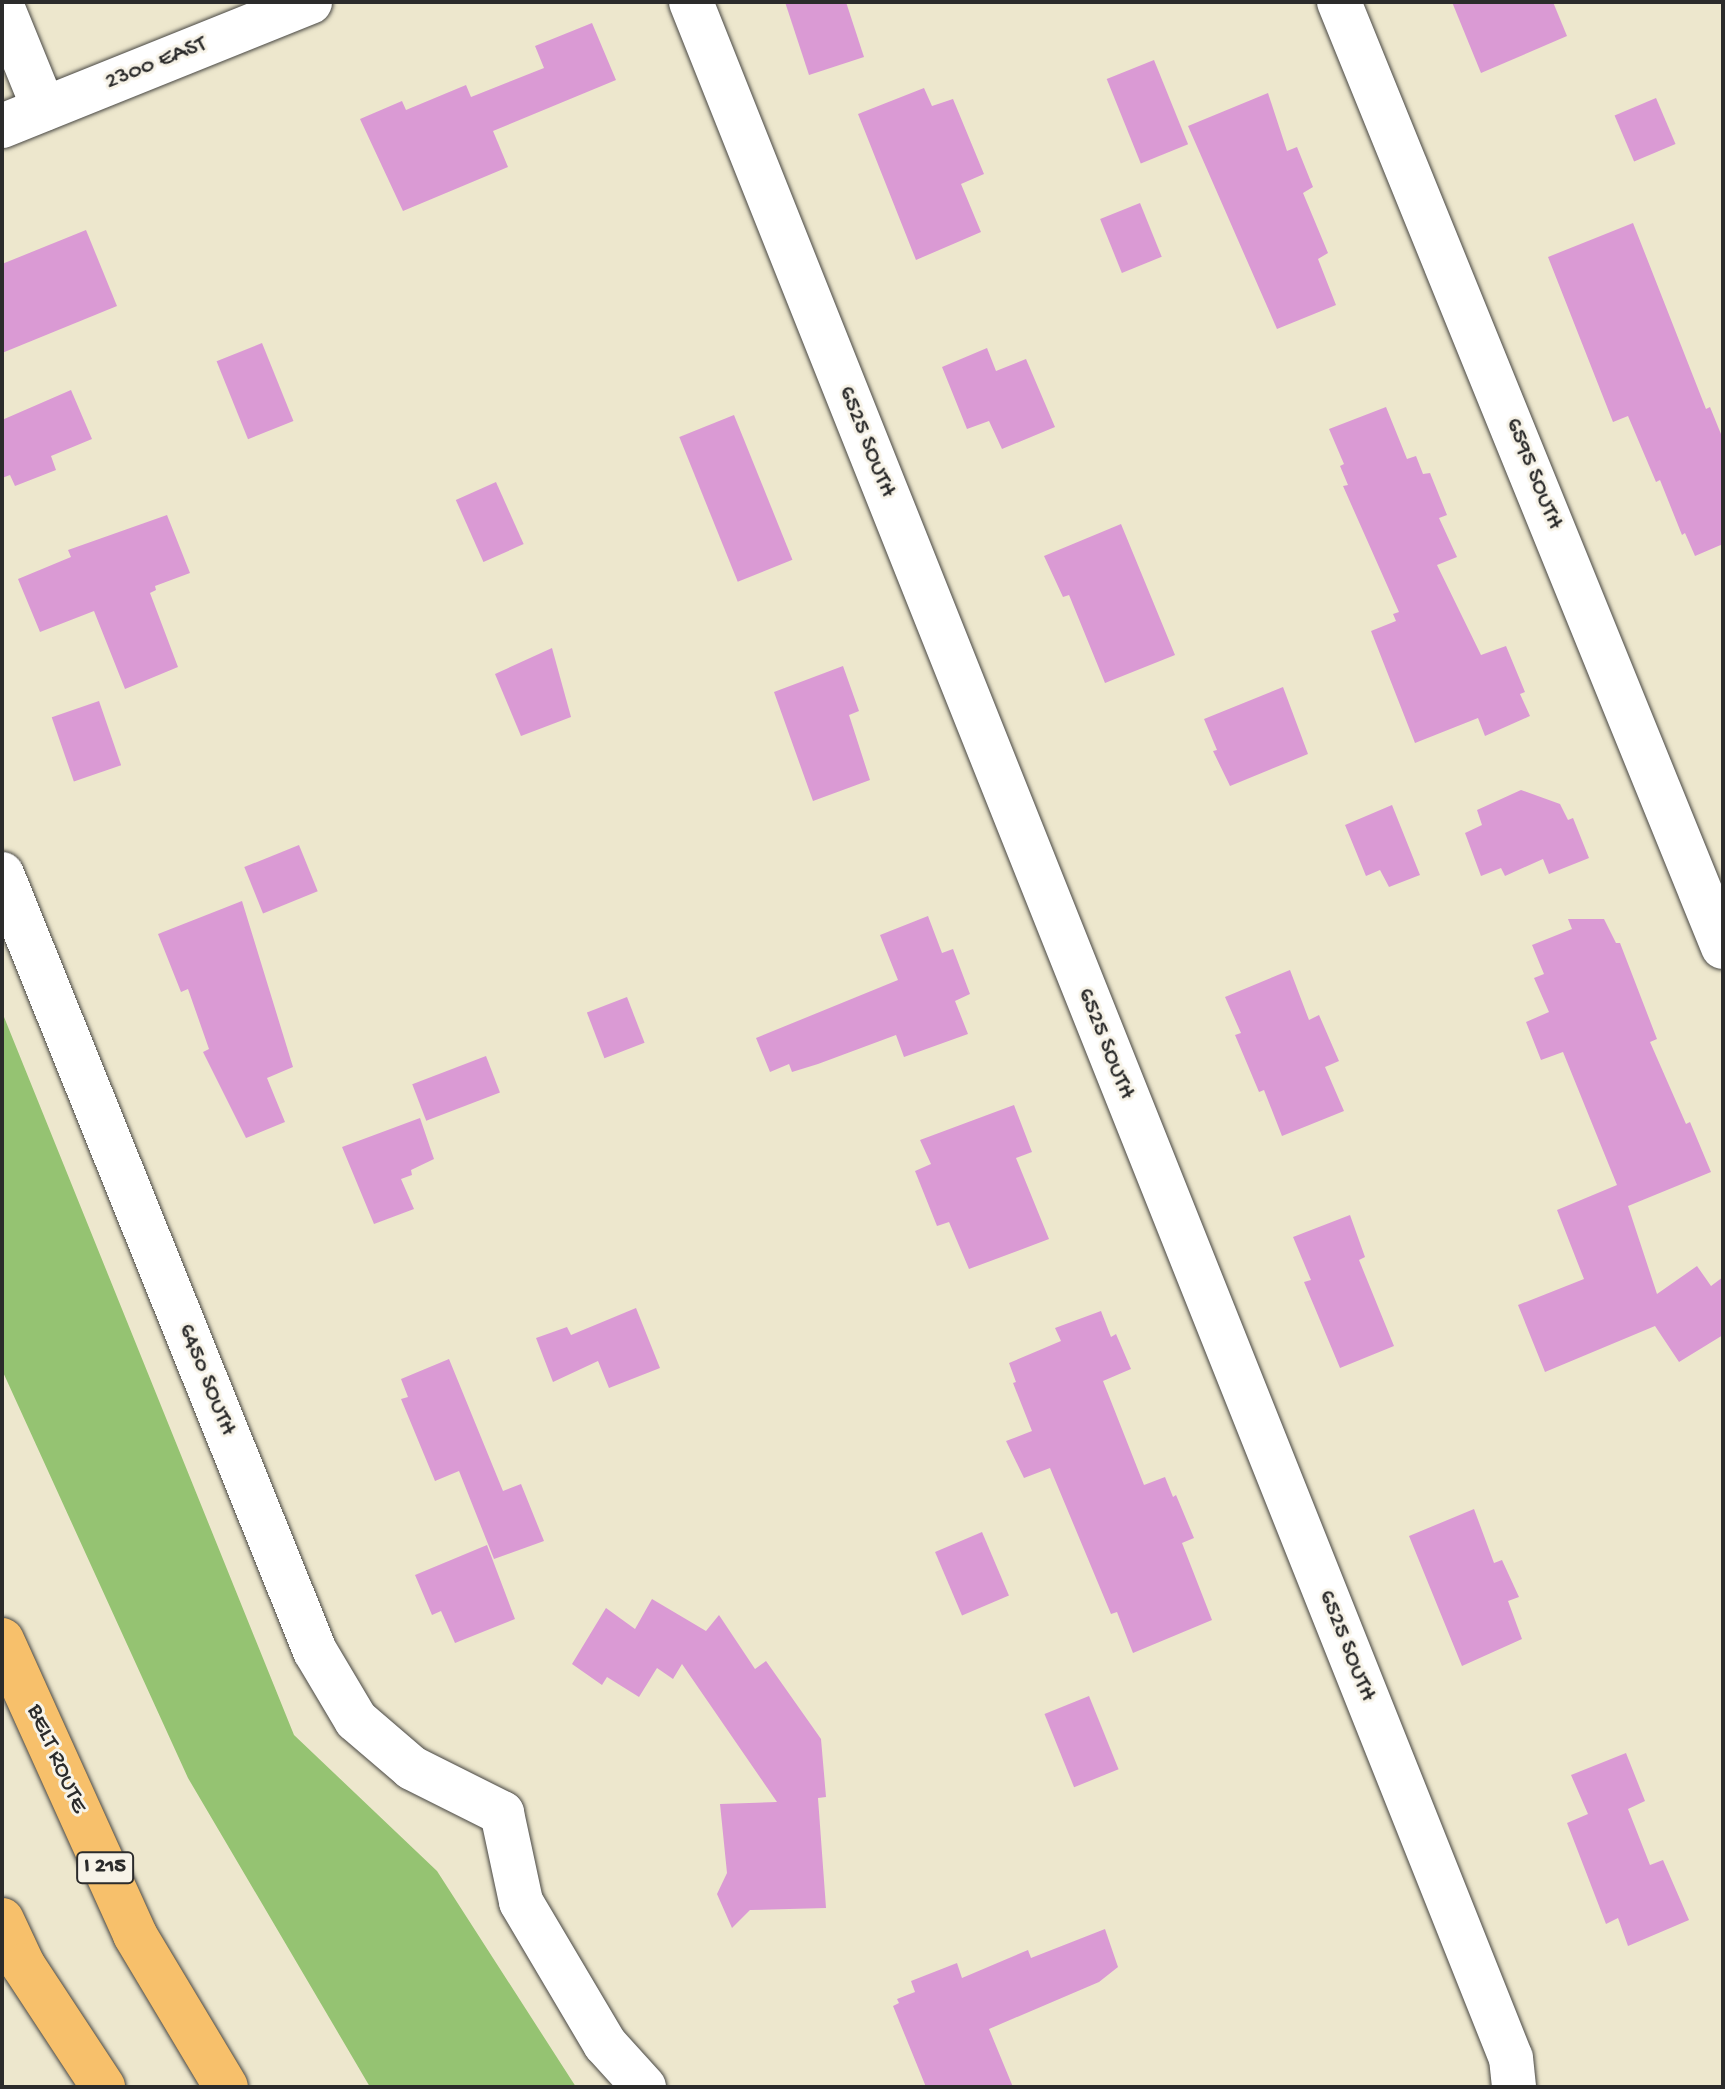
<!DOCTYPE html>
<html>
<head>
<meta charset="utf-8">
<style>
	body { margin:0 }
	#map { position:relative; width:1725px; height:2089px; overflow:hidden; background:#ede7cd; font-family:"Gochi Hand",sans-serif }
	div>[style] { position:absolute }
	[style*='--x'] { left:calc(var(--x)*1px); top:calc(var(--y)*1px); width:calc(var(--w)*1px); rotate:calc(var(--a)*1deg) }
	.green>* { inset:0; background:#95c372 }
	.building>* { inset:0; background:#da9ad4; transform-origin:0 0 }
	.roads { filter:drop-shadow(0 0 2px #484743) drop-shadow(0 0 2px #484743) }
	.minor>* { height:44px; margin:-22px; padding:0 22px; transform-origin:22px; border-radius:22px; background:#fff }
	.highway>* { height:44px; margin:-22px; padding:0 22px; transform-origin:22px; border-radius:22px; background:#f7c06b }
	span { translate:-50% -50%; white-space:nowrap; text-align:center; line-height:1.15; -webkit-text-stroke:6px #f7f3e8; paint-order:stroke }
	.shield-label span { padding:2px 6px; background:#f7f3e8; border:2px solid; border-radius:6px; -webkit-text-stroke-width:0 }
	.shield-label { font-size:22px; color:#2b2b2b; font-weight:700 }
	.street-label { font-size:24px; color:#2b2b2b }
	.frame { position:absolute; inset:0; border:4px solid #2b2b2b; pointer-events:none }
</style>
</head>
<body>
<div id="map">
	<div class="green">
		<div style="clip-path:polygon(2px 1012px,294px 1735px,437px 1871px,576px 2087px,370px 2087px,188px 1778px,2px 1370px)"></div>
	</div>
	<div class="building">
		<div style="clip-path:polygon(785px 2px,846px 2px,864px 57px,809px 75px)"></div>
		<div style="clip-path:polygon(1452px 2px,1553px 2px,1567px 36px,1481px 73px)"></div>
		<div style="clip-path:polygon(592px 23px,616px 80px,493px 131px,508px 167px,403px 211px,360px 119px,402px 101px,406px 110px,466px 85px,471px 97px,544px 68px,535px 46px)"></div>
		<div style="left:1154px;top:60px;width:91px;height:51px;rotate:68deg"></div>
		<div style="clip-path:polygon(924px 88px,932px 106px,953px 99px,984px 174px,961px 184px,981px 232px,916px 260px,858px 114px)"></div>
		<div style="clip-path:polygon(1268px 93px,1287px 151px,1297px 147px,1313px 187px,1303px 193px,1328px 253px,1318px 259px,1336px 305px,1277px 329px,1188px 126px)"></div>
		<div style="left:1656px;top:98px;width:50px;height:45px;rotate:67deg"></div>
		<div style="left:1140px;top:203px;width:58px;height:43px;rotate:68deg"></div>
		<div style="clip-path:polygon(1633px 223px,1706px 409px,1710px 407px,1723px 439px,1723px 544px,1695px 556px,1685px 533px,1682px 535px,1660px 480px,1656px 482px,1628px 416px,1613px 422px,1548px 257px)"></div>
		<div style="clip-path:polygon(86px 230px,117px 306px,2px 353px,2px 264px)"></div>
		<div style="left:262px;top:343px;width:84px;height:49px;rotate:68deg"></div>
		<div style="clip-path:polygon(987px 348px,996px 371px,1026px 359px,1055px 427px,1002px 449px,989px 421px,967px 429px,942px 367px)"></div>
		<div style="clip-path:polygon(71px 390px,92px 439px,51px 456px,56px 470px,15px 486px,10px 475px,2px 478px,2px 420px)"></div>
		<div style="clip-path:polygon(1386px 407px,1407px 459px,1416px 456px,1423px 474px,1430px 473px,1447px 515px,1439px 518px,1457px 557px,1437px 565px,1481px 655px,1506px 646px,1525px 692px,1520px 694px,1530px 716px,1485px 736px,1478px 718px,1415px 743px,1371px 631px,1396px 621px,1393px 614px,1399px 612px,1343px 486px,1348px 485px,1340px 466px,1344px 464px,1329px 429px)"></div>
		<div style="left:734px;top:415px;width:156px;height:59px;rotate:68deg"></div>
		<div style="left:496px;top:482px;width:68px;height:44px;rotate:66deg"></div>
		<div style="clip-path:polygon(167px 515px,190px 573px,155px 586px,156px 590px,150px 593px,178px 667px,125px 689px,94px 611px,40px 632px,18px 579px,71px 557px,68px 550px)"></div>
		<div style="clip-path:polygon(1121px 524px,1175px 655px,1105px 683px,1069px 595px,1063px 597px,1044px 556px)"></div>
		<div style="clip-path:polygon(552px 648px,571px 717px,521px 736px,495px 674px)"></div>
		<div style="clip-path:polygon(843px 666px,859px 711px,849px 715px,870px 780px,813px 801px,774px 692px)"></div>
		<div style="clip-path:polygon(1283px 687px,1308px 754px,1230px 786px,1213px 751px,1217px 750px,1204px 719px)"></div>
		<div style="left:99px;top:701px;width:68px;height:50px;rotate:71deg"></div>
		<div style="clip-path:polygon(1521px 790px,1560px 804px,1568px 820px,1573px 818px,1589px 858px,1549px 874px,1543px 859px,1505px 876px,1501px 868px,1481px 876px,1465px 833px,1482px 825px,1477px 810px)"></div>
		<div style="clip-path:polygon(1392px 805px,1420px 875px,1389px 887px,1380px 870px,1366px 876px,1345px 825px)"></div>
		<div style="left:299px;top:845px;width:50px;height:59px;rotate:68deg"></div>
		<div style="clip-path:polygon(242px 901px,293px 1067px,267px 1078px,285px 1122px,246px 1138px,203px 1052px,209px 1049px,188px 989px,181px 992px,158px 934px)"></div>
		<div style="clip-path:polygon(928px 916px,942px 953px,953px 949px,970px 994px,955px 1001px,968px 1034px,904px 1057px,896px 1035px,818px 1064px,792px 1072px,789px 1064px,770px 1072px,756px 1038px,898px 980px,880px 935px)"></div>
		<div style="clip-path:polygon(1568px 919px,1604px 919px,1616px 943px,1620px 943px,1657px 1039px,1650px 1042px,1686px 1124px,1690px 1122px,1711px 1172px,1628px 1206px,1657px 1294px,1697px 1266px,1711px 1286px,1723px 1277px,1723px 1335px,1679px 1362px,1655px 1326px,1545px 1372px,1518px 1305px,1584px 1279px,1557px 1210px,1617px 1185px,1563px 1052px,1541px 1060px,1526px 1022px,1549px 1012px,1534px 978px,1544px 974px,1532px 945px,1572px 929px)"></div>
		<div style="clip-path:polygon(1290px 970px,1309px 1020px,1319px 1015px,1339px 1061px,1325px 1067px,1344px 1111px,1282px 1136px,1264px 1090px,1259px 1092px,1235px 1035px,1241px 1033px,1225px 997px)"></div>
		<div style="left:627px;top:997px;width:49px;height:43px;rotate:69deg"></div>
		<div style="left:486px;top:1056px;width:39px;height:79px;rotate:69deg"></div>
		<div style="clip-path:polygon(1014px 1105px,1032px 1152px,1016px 1158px,1049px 1239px,969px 1269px,949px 1222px,937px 1226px,915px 1171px,931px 1164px,920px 1140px)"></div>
		<div style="clip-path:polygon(420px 1118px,434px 1159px,411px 1170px,412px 1175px,401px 1179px,414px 1209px,374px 1224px,342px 1147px)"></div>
		<div style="clip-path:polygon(1350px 1215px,1365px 1257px,1359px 1260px,1394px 1346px,1340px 1368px,1304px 1282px,1311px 1280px,1293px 1237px)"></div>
		<div style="clip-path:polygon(636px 1308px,660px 1368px,609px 1388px,598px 1361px,553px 1382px,536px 1338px,567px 1327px,571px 1335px)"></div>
		<div style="clip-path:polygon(1101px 1311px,1111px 1337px,1116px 1334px,1131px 1369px,1103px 1381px,1144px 1485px,1165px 1477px,1173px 1497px,1176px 1495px,1194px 1538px,1182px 1543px,1212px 1620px,1133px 1653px,1117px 1612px,1111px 1614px,1050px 1468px,1024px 1478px,1006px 1441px,1032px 1431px,1013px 1383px,1016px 1382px,1009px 1363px,1061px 1341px,1055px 1328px)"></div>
		<div style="clip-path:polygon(449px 1359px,503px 1491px,521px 1484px,544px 1541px,494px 1559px,459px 1471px,435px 1481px,401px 1399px,408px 1397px,401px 1379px)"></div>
		<div style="clip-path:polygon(1474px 1509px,1494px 1563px,1502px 1560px,1519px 1597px,1508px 1601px,1522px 1639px,1462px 1666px,1409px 1536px)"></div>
		<div style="left:982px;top:1532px;width:69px;height:51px;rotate:67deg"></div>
		<div style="clip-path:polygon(487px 1545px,515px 1619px,455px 1643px,441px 1611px,432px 1615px,415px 1575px)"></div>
		<div style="clip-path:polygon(652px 1599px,706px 1631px,719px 1615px,755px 1669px,766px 1661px,821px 1739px,826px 1797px,818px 1798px,826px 1908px,750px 1910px,732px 1928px,717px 1894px,727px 1873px,720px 1804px,777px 1802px,682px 1664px,673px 1679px,657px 1668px,639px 1697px,607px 1677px,602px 1685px,572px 1664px,606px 1608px,635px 1629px)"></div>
		<div style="left:1089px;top:1696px;width:79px;height:48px;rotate:68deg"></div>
		<div style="clip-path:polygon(1626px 1753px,1645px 1801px,1628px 1809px,1650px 1865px,1663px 1860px,1689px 1920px,1628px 1946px,1618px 1918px,1606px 1924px,1567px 1823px,1588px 1814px,1571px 1775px)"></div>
		<div style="clip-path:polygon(1105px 1929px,1118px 1967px,1099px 1982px,989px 2029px,1013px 2087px,926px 2087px,893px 2006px,899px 2003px,897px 1999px,915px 1992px,911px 1981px,957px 1963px,962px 1978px,1028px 1950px,1031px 1958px)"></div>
	</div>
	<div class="roads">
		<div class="minor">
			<div style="--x:691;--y:2;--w:2213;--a:68.26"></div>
			<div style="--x:1511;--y:2058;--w:29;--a:84"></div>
			<div style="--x:1339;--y:2;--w:1020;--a:67.89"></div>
			<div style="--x:2;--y:6;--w:111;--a:67.8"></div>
			<div style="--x:2;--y:126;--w:332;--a:-21.9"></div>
			<div style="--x:2;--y:874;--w:838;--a:68.06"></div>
			<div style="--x:315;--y:1651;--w:80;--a:59.3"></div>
			<div style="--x:356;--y:1720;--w:74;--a:40.6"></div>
			<div style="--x:412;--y:1768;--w:101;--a:26.6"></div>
			<div style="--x:502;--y:1813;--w:91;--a:77.9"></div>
			<div style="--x:521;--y:1902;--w:165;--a:59.4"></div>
			<div style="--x:605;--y:2044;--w:58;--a:47.8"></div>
		</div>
		<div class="highway">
			<div style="--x:2;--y:1640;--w:324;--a:65.7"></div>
			<div style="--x:135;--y:1935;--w:177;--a:59.1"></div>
			<div style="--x:2;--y:1920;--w:50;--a:65"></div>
			<div style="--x:23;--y:1965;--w:146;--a:56.7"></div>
		</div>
	</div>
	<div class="shield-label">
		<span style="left:105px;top:1868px">I 215</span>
	</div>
	<div class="street-label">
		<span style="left:156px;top:64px;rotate:-22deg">2300 EAST</span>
		<span style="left:866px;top:442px;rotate:68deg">6525 SOUTH</span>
		<span style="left:1533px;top:474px;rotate:68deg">6595 SOUTH</span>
		<span style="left:1105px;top:1044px;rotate:68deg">6525 SOUTH</span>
		<span style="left:206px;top:1380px;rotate:68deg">6450 SOUTH</span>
		<span style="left:1346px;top:1646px;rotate:68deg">6525 SOUTH</span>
		<span style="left:56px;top:1759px;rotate:66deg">BELT ROUTE</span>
	</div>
	<div class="frame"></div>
</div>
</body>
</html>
